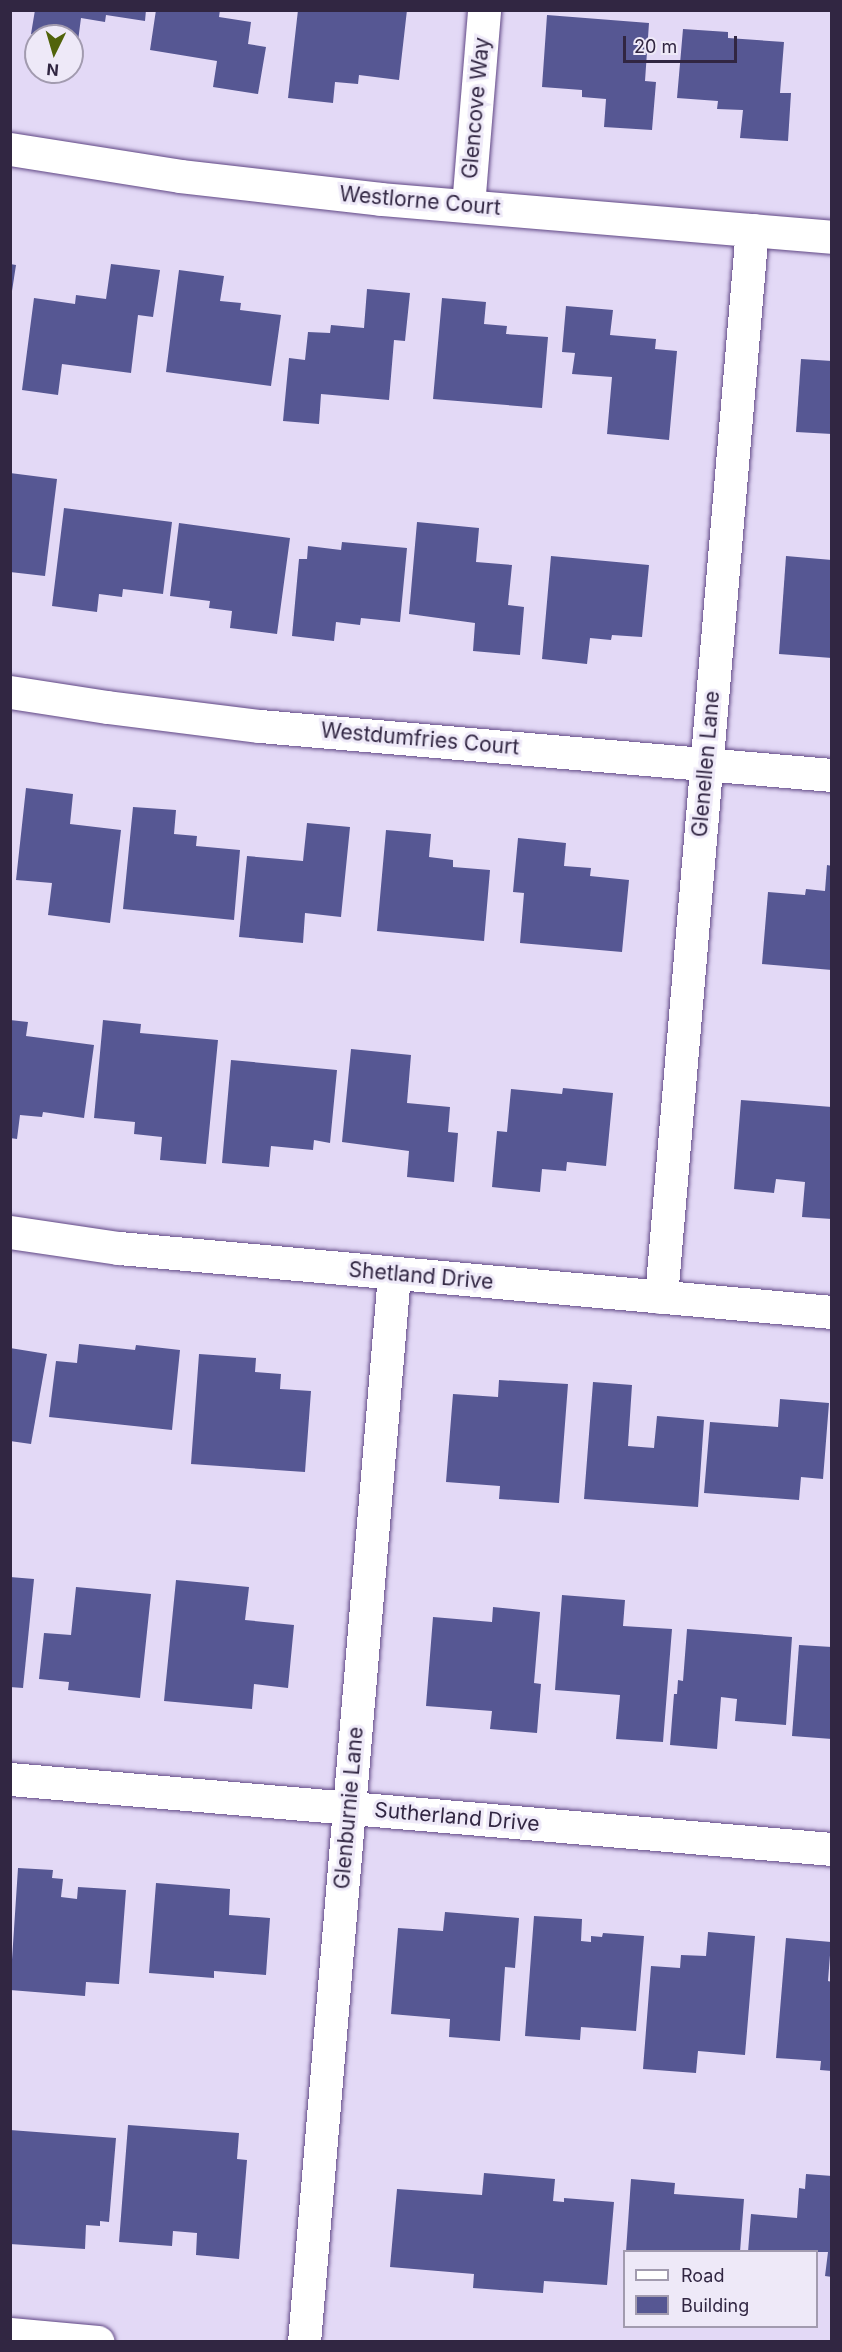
<!DOCTYPE html>
<html>
<head>
<meta charset="utf-8">
<style>
	body { margin:0 }
	#map { position:relative; width:842px; height:2352px; overflow:hidden; background:#e3d9f6; font-family:Inter,sans-serif }
	div>[style] { position:absolute }
	[style*='--x'] { left:calc(var(--x)*1px); top:calc(var(--y)*1px); width:calc(var(--w)*1px); rotate:calc(var(--a)*1deg) }
	.building>* { inset:0; background:#565793 }
	.roads { filter:drop-shadow(0 0 2px #604785) drop-shadow(0 0 2px #604785) }
	.minor>* { height:33px; margin:-16.5px; padding:0 16.5px; transform-origin:16.5px; border-radius:16.5px; background:#fff }
	span { translate:-50% -50%; white-space:nowrap; text-align:center; line-height:1.15; -webkit-text-stroke:6px #eee9f8; paint-order:stroke }
	.street-label { font-size:21px; color:#312642 }
	.frame { position:absolute; inset:0; border:12px solid #312642; pointer-events:none }
	.legend { position:absolute; left:623px; top:2250px; width:195px; height:78px; box-sizing:border-box; background:#eee9f8; border:2px solid #a29baf; margin:0; padding:8px 10px; list-style:none; font-size:18px; color:#312642 }
	.legend li { display:flex; align-items:center; gap:12px; height:30px }
	.legend b { width:30px; border:2px solid #a29baf }
	.north { position:absolute; left:24px; top:24px; width:60px; height:60px; box-sizing:border-box; background:#eee9f8; border:2px solid #a29baf; border-radius:50%; rotate:185deg; font-size:16px; font-weight:700; line-height:24px; text-align:center; color:#312642 }
	.north::after { content:''; display:block; margin:auto; width:21px; height:27px; background:#51630b; clip-path:polygon(50% 0,100% 100%,50% 72%,0 100%) }
	.scale { position:absolute; left:623px; top:36px; width:114px; height:27px; box-sizing:border-box; border:3px solid #312642; border-top:0; padding-left:8px; font-size:18px; line-height:21px; white-space:nowrap; color:#312642; -webkit-text-stroke:4px #eee9f8; paint-order:stroke }
</style>
</head>
<body>
<div id="map">
	<div class="building">
		<div style="clip-path:polygon(35px 10px,146px 10px,145px 21px,106px 15px,105px 22px,81px 18px,78px 41px,72px 40px,72px 36px,31px 34px)"></div>
		<div style="clip-path:polygon(156px 10px,220px 10px,219px 17px,251px 22px,248px 44px,266px 47px,258px 94px,213px 87px,217px 61px,150px 50px)"></div>
		<div style="clip-path:polygon(298px 10px,407px 10px,399px 80px,359px 75px,358px 84px,335px 82px,333px 103px,288px 98px)"></div>
		<div style="clip-path:polygon(547px 15px,649px 23px,645px 81px,656px 82px,652px 130px,604px 127px,606px 99px,582px 97px,582px 90px,542px 87px)"></div>
		<div style="clip-path:polygon(683px 29px,728px 32px,728px 38px,784px 42px,780px 93px,791px 93px,788px 141px,740px 138px,743px 110px,717px 109px,718px 101px,677px 98px)"></div>
		<div style="clip-path:polygon(10px 264px,16px 265px,12px 291px,10px 290px)"></div>
		<div style="clip-path:polygon(111px 264px,160px 270px,153px 317px,138px 315px,131px 373px,62px 364px,58px 395px,22px 390px,34px 298px,75px 304px,76px 295px,106px 299px)"></div>
		<div style="clip-path:polygon(179px 270px,224px 276px,220px 301px,241px 303px,240px 310px,281px 315px,271px 386px,166px 372px)"></div>
		<div style="clip-path:polygon(367px 289px,410px 293px,405px 341px,394px 340px,389px 400px,321px 394px,319px 424px,283px 421px,289px 358px,305px 360px,308px 332px,330px 333px,331px 325px,364px 328px)"></div>
		<div style="clip-path:polygon(442px 298px,486px 302px,484px 324px,507px 326px,506px 334px,548px 337px,542px 408px,433px 399px)"></div>
		<div style="clip-path:polygon(566px 306px,613px 310px,610px 335px,656px 339px,655px 349px,677px 351px,669px 440px,607px 434px,612px 377px,572px 374px,575px 353px,562px 352px)"></div>
		<div style="clip-path:polygon(801px 359px,832px 361px,832px 434px,796px 432px)"></div>
		<div style="clip-path:polygon(10px 473px,57px 479px,45px 576px,10px 572px)"></div>
		<div style="clip-path:polygon(64px 508px,172px 522px,163px 594px,123px 589px,122px 597px,99px 594px,97px 612px,52px 606px)"></div>
		<div style="clip-path:polygon(417px 522px,479px 528px,476px 562px,512px 565px,508px 605px,524px 607px,520px 655px,473px 651px,475px 623px,409px 614px)"></div>
		<div style="clip-path:polygon(179px 523px,290px 538px,277px 634px,230px 628px,232px 611px,209px 608px,210px 601px,170px 596px)"></div>
		<div style="clip-path:polygon(342px 542px,407px 548px,400px 622px,361px 618px,360px 625px,336px 622px,334px 641px,292px 636px,299px 559px,307px 559px,308px 546px,341px 550px)"></div>
		<div style="clip-path:polygon(551px 556px,649px 565px,642px 637px,612px 635px,611px 640px,590px 638px,587px 664px,542px 659px)"></div>
		<div style="clip-path:polygon(786px 556px,832px 560px,832px 658px,779px 654px)"></div>
		<div style="clip-path:polygon(26px 788px,73px 794px,70px 824px,121px 830px,110px 923px,48px 915px,52px 883px,16px 880px)"></div>
		<div style="clip-path:polygon(133px 807px,176px 810px,174px 834px,197px 836px,196px 846px,240px 850px,234px 920px,123px 909px)"></div>
		<div style="clip-path:polygon(307px 823px,350px 827px,341px 917px,305px 913px,303px 943px,239px 937px,247px 856px,303px 861px)"></div>
		<div style="clip-path:polygon(386px 830px,431px 834px,429px 857px,453px 860px,453px 867px,490px 870px,484px 941px,377px 931px)"></div>
		<div style="clip-path:polygon(518px 838px,566px 843px,564px 866px,591px 868px,590px 876px,629px 880px,622px 952px,520px 943px,524px 893px,513px 892px)"></div>
		<div style="clip-path:polygon(827px 865px,832px 866px,832px 970px,762px 964px,768px 892px,805px 895px,806px 889px,825px 891px)"></div>
		<div style="clip-path:polygon(10px 1020px,28px 1022px,26px 1036px,94px 1045px,84px 1118px,43px 1112px,42px 1117px,20px 1115px,17px 1139px,10px 1138px)"></div>
		<div style="clip-path:polygon(103px 1020px,141px 1024px,140px 1033px,218px 1040px,206px 1164px,160px 1160px,162px 1137px,134px 1134px,135px 1122px,94px 1118px)"></div>
		<div style="clip-path:polygon(351px 1049px,411px 1055px,407px 1103px,450px 1107px,448px 1132px,458px 1133px,454px 1182px,407px 1177px,409px 1151px,342px 1142px)"></div>
		<div style="clip-path:polygon(231px 1060px,337px 1070px,330px 1143px,314px 1140px,313px 1150px,271px 1146px,269px 1167px,222px 1163px)"></div>
		<div style="clip-path:polygon(563px 1088px,613px 1093px,606px 1166px,567px 1162px,566px 1171px,542px 1169px,540px 1192px,492px 1187px,497px 1131px,507px 1132px,511px 1089px,562px 1094px)"></div>
		<div style="clip-path:polygon(741px 1100px,832px 1107px,832px 1219px,802px 1217px,805px 1182px,776px 1179px,774px 1193px,734px 1189px)"></div>
		<div style="clip-path:polygon(79px 1344px,135px 1350px,136px 1345px,180px 1350px,172px 1430px,49px 1417px,56px 1361px,77px 1363px)"></div>
		<div style="clip-path:polygon(10px 1348px,47px 1354px,31px 1444px,10px 1441px)"></div>
		<div style="clip-path:polygon(199px 1354px,256px 1358px,255px 1372px,281px 1374px,280px 1389px,311px 1391px,305px 1472px,191px 1464px)"></div>
		<div style="clip-path:polygon(499px 1380px,568px 1384px,559px 1503px,499px 1499px,500px 1486px,446px 1482px,453px 1394px,498px 1397px)"></div>
		<div style="clip-path:polygon(593px 1382px,632px 1385px,628px 1446px,654px 1448px,657px 1416px,704px 1420px,698px 1507px,584px 1499px)"></div>
		<div style="clip-path:polygon(780px 1399px,829px 1403px,823px 1479px,801px 1477px,799px 1500px,704px 1493px,710px 1422px,778px 1427px)"></div>
		<div style="clip-path:polygon(10px 1577px,34px 1579px,23px 1688px,10px 1687px)"></div>
		<div style="clip-path:polygon(176px 1580px,249px 1587px,245px 1620px,294px 1625px,288px 1688px,254px 1684px,252px 1709px,164px 1701px)"></div>
		<div style="clip-path:polygon(76px 1587px,151px 1594px,140px 1698px,68px 1690px,69px 1682px,39px 1679px,44px 1633px,71px 1635px)"></div>
		<div style="clip-path:polygon(562px 1595px,625px 1600px,623px 1626px,672px 1629px,663px 1742px,616px 1739px,620px 1695px,555px 1690px)"></div>
		<div style="clip-path:polygon(493px 1607px,540px 1612px,534px 1683px,541px 1684px,537px 1733px,490px 1729px,492px 1711px,426px 1706px,433px 1617px,492px 1622px)"></div>
		<div style="clip-path:polygon(687px 1629px,792px 1637px,786px 1725px,735px 1721px,737px 1699px,721px 1697px,717px 1749px,670px 1745px,674px 1694px,677px 1694px,678px 1680px,683px 1681px)"></div>
		<div style="clip-path:polygon(799px 1645px,832px 1647px,832px 1739px,792px 1736px)"></div>
		<div style="clip-path:polygon(18px 1868px,53px 1870px,52px 1878px,63px 1879px,61px 1897px,77px 1899px,78px 1887px,126px 1890px,119px 1984px,86px 1982px,85px 1996px,10px 1990px)"></div>
		<div style="clip-path:polygon(156px 1883px,230px 1889px,229px 1915px,270px 1918px,266px 1975px,214px 1971px,214px 1978px,149px 1973px)"></div>
		<div style="clip-path:polygon(445px 1912px,519px 1918px,515px 1968px,505px 1967px,500px 2041px,449px 2037px,450px 2019px,391px 2014px,398px 1928px,443px 1931px)"></div>
		<div style="clip-path:polygon(534px 1916px,582px 1919px,581px 1941px,591px 1942px,591px 1936px,602px 1937px,603px 1933px,644px 1936px,636px 2031px,581px 2027px,580px 2040px,525px 2036px)"></div>
		<div style="clip-path:polygon(708px 1932px,755px 1936px,745px 2055px,698px 2051px,696px 2073px,643px 2069px,651px 1966px,680px 1968px,681px 1955px,706px 1956px)"></div>
		<div style="clip-path:polygon(786px 1938px,831px 1942px,828px 1981px,832px 1982px,832px 2071px,820px 2070px,821px 2061px,776px 2058px)"></div>
		<div style="clip-path:polygon(128px 2125px,239px 2133px,237px 2159px,247px 2160px,239px 2259px,196px 2255px,197px 2233px,173px 2231px,172px 2246px,119px 2242px)"></div>
		<div style="clip-path:polygon(10px 2130px,116px 2138px,109px 2222px,100px 2221px,100px 2226px,86px 2225px,85px 2249px,10px 2244px)"></div>
		<div style="clip-path:polygon(484px 2173px,555px 2179px,553px 2201px,564px 2202px,564px 2198px,614px 2202px,607px 2285px,544px 2281px,543px 2293px,473px 2288px,474px 2274px,390px 2267px,397px 2189px,482px 2195px)"></div>
		<div style="clip-path:polygon(806px 2174px,832px 2176px,832px 2277px,825px 2276px,828px 2252px,748px 2252px,751px 2214px,797px 2218px,799px 2188px,805px 2189px)"></div>
		<div style="clip-path:polygon(631px 2179px,675px 2183px,674px 2194px,744px 2199px,740px 2252px,626px 2252px)"></div>
	</div>
	<div class="roads">
		<div class="minor">
			<div style="--x:10;--y:149;--w:172;--a:9"></div>
			<div style="--x:180;--y:176;--w:202;--a:6.5"></div>
			<div style="--x:381;--y:199;--w:453;--a:4.8"></div>
			<div style="--x:468;--y:206;--w:197;--a:-85.3"></div>
			<div style="--x:10;--y:692;--w:98;--a:8.8"></div>
			<div style="--x:107;--y:707;--w:154;--a:7.1"></div>
			<div style="--x:260;--y:726;--w:574;--a:4.9"></div>
			<div style="--x:10;--y:1232;--w:110;--a:8.4"></div>
			<div style="--x:119;--y:1248;--w:716;--a:5.13"></div>
			<div style="--x:661;--y:1297;--w:1071;--a:-85.13"></div>
			<div style="--x:10;--y:1779;--w:825;--a:4.87"></div>
			<div style="--x:10;--y:2334;--w:88;--a:5.2"></div>
			<div style="--x:304;--y:2342;--w:1072;--a:-85.18"></div>
		</div>
	</div>
	<div class="street-label">
		<span style="left:476px;top:108px;rotate:-85deg">Glencove Way</span>
		<span style="left:420px;top:201px;rotate:5deg">Westlorne Court</span>
		<span style="left:420px;top:739px;rotate:5deg">Westdumfries Court</span>
		<span style="left:706px;top:764px;rotate:-85deg">Glenellen Lane</span>
		<span style="left:421px;top:1276px;rotate:5deg">Shetland Drive</span>
		<span style="left:349px;top:1808px;rotate:-85deg">Glenburnie Lane</span>
		<span style="left:457px;top:1817px;rotate:5deg">Sutherland Drive</span>
	</div>
	<div class="frame"></div>
	<ul class="legend">
	<li><b style="height:8px;background:#fff"></b>Road</li>
	<li><b style="height:16px;background:#565793"></b>Building</li>
	</ul>
	<div class="north">N</div>
	<div class="scale">20 m</div>
</div>
</body>
</html>
